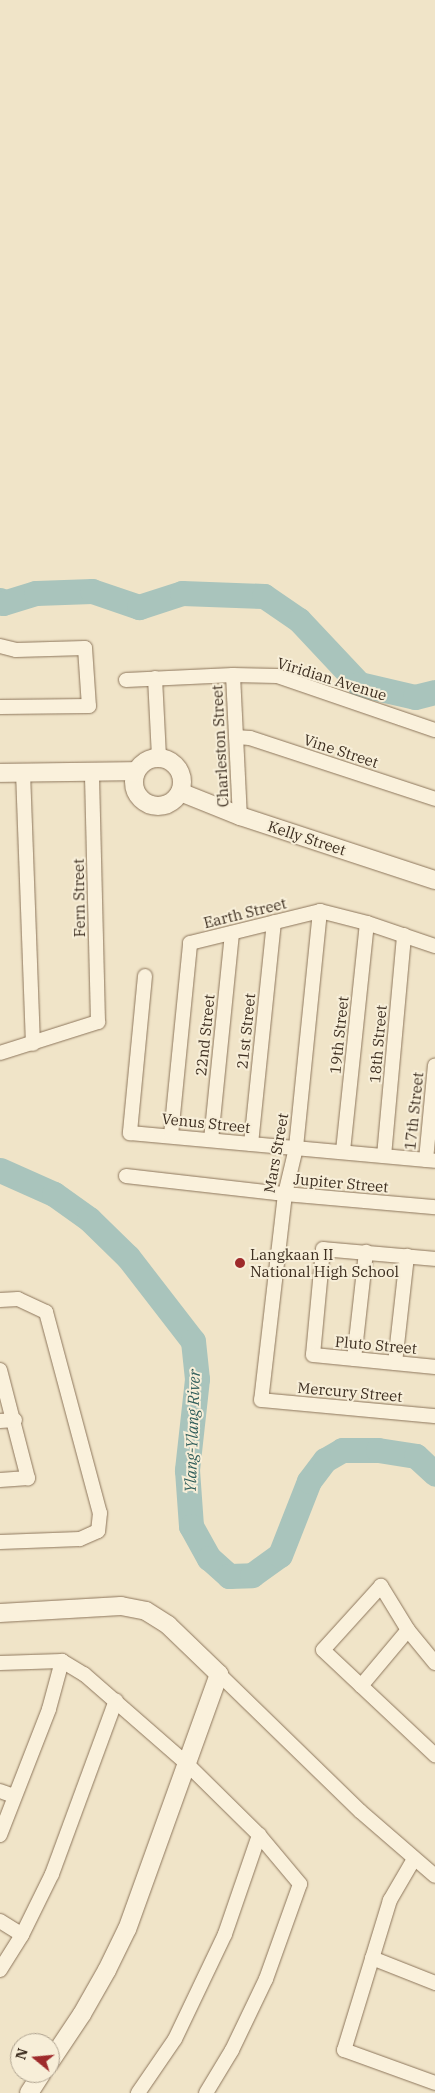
<!DOCTYPE html>
<html>
<head>
<meta charset="utf-8">
<style>
	body { margin:0 }
	#map { position:relative; width:435px; height:2093px; overflow:hidden; background:#f0e4c8; font-family:"IBM Plex Serif",serif }
	div>[style] { position:absolute }
	[style*='--x'] { left:calc(var(--x)*1px); top:calc(var(--y)*1px); width:calc(var(--w)*1px); rotate:calc(var(--a)*1deg) }
	.river>* { height:25px; margin:-12.5px; padding:0 12.5px; transform-origin:12.5px; border-radius:12.5px; background:#a9c4bc }
	.roads { filter:drop-shadow(0 0 1px #8d765c) drop-shadow(0 0 1px #8d765c) }
	.minor>* { height:14px; margin:-7px; padding:0 7px; transform-origin:7px; border-radius:7px; background:#faf1dc }
	.tertiary>* { height:18px; margin:-9px; padding:0 9px; transform-origin:9px; border-radius:9px; background:#faf1dc }
	.tertiary>.ring { margin:-9px; padding:0; box-sizing:content-box; background:none; border:18px solid #faf1dc; border-radius:50% }
	.dots>* { width:14px; height:14px; translate:-50% -50%; box-sizing:border-box; border:2px solid #f7eed8; border-radius:50% }
	span { translate:-50% -50%; white-space:nowrap; text-align:center; line-height:1.15; -webkit-text-stroke:4px #f7eed8; paint-order:stroke }
	.street-label { font-size:15px; color:#3d2e20 }
	.poi-label { font-size:15px; color:#3d2e20 }
	.left { translate:0 -50%; text-align:left }
	.water-label { font-size:16px; color:#2f5d5a; font-style:italic }
	.north { position:absolute; left:10px; top:2033px; width:50px; height:50px; box-sizing:border-box; background:#f7eed8; border:1px solid #ada18e; border-radius:50%; rotate:287deg; font-size:14px; font-weight:700; line-height:20px; text-align:center; color:#3d2e20 }
	.north::after { content:''; display:block; margin:auto; width:18px; height:22px; background:#9e2a2b; clip-path:polygon(50% 0,100% 100%,50% 72%,0 100%) }
</style>
</head>
<body>
<div id="map">
	<div class="river">
		<div style="--x:0;--y:600;--w:4;--a:45"></div>
		<div style="--x:3;--y:603;--w:34;--a:-17"></div>
		<div style="--x:36;--y:593;--w:56;--a:-2"></div>
		<div style="--x:92;--y:591;--w:50;--a:18.8"></div>
		<div style="--x:139;--y:607;--w:45;--a:-18"></div>
		<div style="--x:182;--y:593;--w:82;--a:2.1"></div>
		<div style="--x:264;--y:596;--w:42;--a:34.4"></div>
		<div style="--x:299;--y:620;--w:88;--a:46.8"></div>
		<div style="--x:359;--y:684;--w:57;--a:13.1"></div>
		<div style="--x:415;--y:697;--w:21;--a:-14"></div>
		<div style="--x:0;--y:1170;--w:59;--a:24"></div>
		<div style="--x:54;--y:1194;--w:43;--a:35.5"></div>
		<div style="--x:89;--y:1219;--w:54;--a:44.3"></div>
		<div style="--x:128;--y:1257;--w:106;--a:52.3"></div>
		<div style="--x:193;--y:1341;--w:38;--a:84"></div>
		<div style="--x:197;--y:1379;--w:92;--a:96.3"></div>
		<div style="--x:187;--y:1470;--w:56;--a:85.9"></div>
		<div style="--x:191;--y:1526;--w:37;--a:61"></div>
		<div style="--x:209;--y:1558;--w:27;--a:42"></div>
		<div style="--x:229;--y:1576;--w:23;--a:-2"></div>
		<div style="--x:252;--y:1575;--w:34;--a:-36"></div>
		<div style="--x:280;--y:1555;--w:79;--a:-68.6"></div>
		<div style="--x:309;--y:1481;--w:26;--a:-53"></div>
		<div style="--x:325;--y:1460;--w:20;--a:-30"></div>
		<div style="--x:342;--y:1450;--w:36;--a:0"></div>
		<div style="--x:378;--y:1450;--w:38;--a:9"></div>
		<div style="--x:416;--y:1456;--w:26;--a:43"></div>
	</div>
	<div class="roads">
		<div class="minor">
			<div style="--x:0;--y:646;--w:16;--a:14"></div>
			<div style="--x:16;--y:650;--w:69;--a:-1.7"></div>
			<div style="--x:85;--y:648;--w:58;--a:86.1"></div>
			<div style="--x:89;--y:706;--w:89;--a:179.4"></div>
			<div style="--x:233;--y:675;--w:141;--a:87.2"></div>
			<div style="--x:155;--y:678;--w:80;--a:87.1"></div>
			<div style="--x:126;--y:680;--w:107;--a:-2.7"></div>
			<div style="--x:233;--y:675;--w:44;--a:1.3"></div>
			<div style="--x:277;--y:676;--w:167;--a:18.9"></div>
			<div style="--x:236;--y:737;--w:14;--a:4"></div>
			<div style="--x:250;--y:738;--w:195;--a:18.2"></div>
			<div style="--x:23;--y:772;--w:272;--a:87.9"></div>
			<div style="--x:320;--y:911;--w:238;--a:95.8"></div>
			<div style="--x:296;--y:1148;--w:47;--a:103.4"></div>
			<div style="--x:285;--y:1194;--w:207;--a:96.6"></div>
			<div style="--x:261;--y:1400;--w:175;--a:5.3"></div>
			<div style="--x:145;--y:976;--w:158;--a:95.5"></div>
			<div style="--x:130;--y:1133;--w:306;--a:5.2"></div>
			<div style="--x:0;--y:1053;--w:103;--a:-17.6"></div>
			<div style="--x:98;--y:1022;--w:249;--a:-91.4"></div>
			<div style="--x:171;--y:1135;--w:193;--a:-84.3"></div>
			<div style="--x:190;--y:943;--w:134;--a:-13.8"></div>
			<div style="--x:320;--y:911;--w:49;--a:14.3"></div>
			<div style="--x:367;--y:923;--w:72;--a:18.7"></div>
			<div style="--x:211;--y:1140;--w:208;--a:-84.2"></div>
			<div style="--x:251;--y:1144;--w:223;--a:-84.1"></div>
			<div style="--x:343;--y:1151;--w:229;--a:-84"></div>
			<div style="--x:384;--y:1156;--w:222;--a:-84.8"></div>
			<div style="--x:426;--y:1160;--w:95;--a:-84.6"></div>
			<div style="--x:126;--y:1176;--w:160;--a:6.5"></div>
			<div style="--x:285;--y:1194;--w:151;--a:5"></div>
			<div style="--x:435;--y:1259;--w:112;--a:-174.9"></div>
			<div style="--x:323;--y:1249;--w:106;--a:95.4"></div>
			<div style="--x:313;--y:1355;--w:123;--a:5.6"></div>
			<div style="--x:0;--y:1300;--w:18;--a:-3"></div>
			<div style="--x:18;--y:1299;--w:31;--a:25"></div>
			<div style="--x:46;--y:1312;--w:208;--a:75"></div>
			<div style="--x:100;--y:1513;--w:18;--a:96"></div>
			<div style="--x:98;--y:1531;--w:20;--a:156"></div>
			<div style="--x:80;--y:1539;--w:80;--a:177.9"></div>
			<div style="--x:354;--y:1359;--w:108;--a:-83.6"></div>
			<div style="--x:395;--y:1363;--w:108;--a:-83.6"></div>
			<div style="--x:0;--y:1370;--w:112;--a:75.5"></div>
			<div style="--x:28;--y:1478;--w:28;--a:176"></div>
			<div style="--x:0;--y:1421;--w:15;--a:-4"></div>
			<div style="--x:0;--y:1663;--w:62;--a:-1.8"></div>
			<div style="--x:62;--y:1661;--w:26;--a:31"></div>
			<div style="--x:84;--y:1674;--w:135;--a:41.1"></div>
			<div style="--x:186;--y:1763;--w:103;--a:44.6"></div>
			<div style="--x:259;--y:1835;--w:64;--a:50.1"></div>
			<div style="--x:300;--y:1884;--w:101;--a:109.7"></div>
			<div style="--x:266;--y:1979;--w:79;--a:115.6"></div>
			<div style="--x:232;--y:2050;--w:50;--a:121.2"></div>
			<div style="--x:435;--y:1663;--w:43;--a:-129.3"></div>
			<div style="--x:408;--y:1630;--w:52;--a:-121.5"></div>
			<div style="--x:381;--y:1586;--w:86;--a:132.2"></div>
			<div style="--x:323;--y:1650;--w:154;--a:43.2"></div>
			<div style="--x:219;--y:1674;--w:197;--a:44.2"></div>
			<div style="--x:360;--y:1811;--w:99;--a:40.9"></div>
			<div style="--x:361;--y:1686;--w:73;--a:-50"></div>
			<div style="--x:0;--y:1791;--w:15;--a:20"></div>
			<div style="--x:0;--y:1835;--w:135;--a:-68.7"></div>
			<div style="--x:49;--y:1709;--w:50;--a:-74.8"></div>
			<div style="--x:414;--y:1859;--w:48;--a:120.3"></div>
			<div style="--x:390;--y:1900;--w:157;--a:107"></div>
			<div style="--x:344;--y:2050;--w:97;--a:19.9"></div>
			<div style="--x:0;--y:1921;--w:26;--a:32"></div>
			<div style="--x:372;--y:1958;--w:68;--a:21.6"></div>
			<div style="--x:0;--y:1970;--w:41;--a:-57.8"></div>
			<div style="--x:22;--y:1935;--w:68;--a:-63.8"></div>
			<div style="--x:52;--y:1874;--w:185;--a:-69.8"></div>
			<div style="--x:138;--y:2093;--w:65;--a:-55.6"></div>
			<div style="--x:175;--y:2039;--w:116;--a:-64.5"></div>
			<div style="--x:225;--y:1934;--w:105;--a:-71"></div>
		</div>
		<div class="tertiary">
			<div class="ring" style="left:134px;top:758px;width:30px;height:30px"></div>
			<div style="--x:0;--y:773;--w:136;--a:-0.8"></div>
			<div style="--x:180;--y:792;--w:65;--a:21.8"></div>
			<div style="--x:240;--y:816;--w:205;--a:18.2"></div>
			<div style="--x:0;--y:1613;--w:121;--a:-3.3"></div>
			<div style="--x:121;--y:1606;--w:25;--a:11"></div>
			<div style="--x:146;--y:1611;--w:26;--a:32"></div>
			<div style="--x:168;--y:1625;--w:71;--a:43.9"></div>
			<div style="--x:219;--y:1674;--w:271;--a:109.8"></div>
			<div style="--x:127;--y:1929;--w:46;--a:116"></div>
			<div style="--x:107;--y:1970;--w:51;--a:119.6"></div>
			<div style="--x:82;--y:2014;--w:58;--a:123.7"></div>
			<div style="--x:29;--y:2093;--w:24;--a:-57"></div>
		</div>
	</div>
	<div class="dots">
		<div style="left:240px;top:1263px;background:#9e2a2b"></div>
	</div>
	<div class="street-label">
		<span style="left:332px;top:679px;rotate:17deg">Viridian Avenue</span>
		<span style="left:220px;top:746px;rotate:-93deg">Charleston Street</span>
		<span style="left:341px;top:751px;rotate:18deg">Vine Street</span>
		<span style="left:307px;top:838px;rotate:18deg">Kelly Street</span>
		<span style="left:79px;top:898px;rotate:-91deg">Fern Street</span>
		<span style="left:245px;top:913px;rotate:-14deg">Earth Street</span>
		<span style="left:246px;top:1031px;rotate:-84deg">21st Street</span>
		<span style="left:205px;top:1035px;rotate:-84deg">22nd Street</span>
		<span style="left:339px;top:1035px;rotate:-84deg">19th Street</span>
		<span style="left:378px;top:1044px;rotate:-85deg">18th Street</span>
		<span style="left:414px;top:1111px;rotate:-84deg">17th Street</span>
		<span style="left:206px;top:1123px;rotate:6deg">Venus Street</span>
		<span style="left:276px;top:1153px;rotate:-80deg">Mars Street</span>
		<span style="left:341px;top:1183px;rotate:5deg">Jupiter Street</span>
		<span style="left:376px;top:1345px;rotate:5deg">Pluto Street</span>
		<span style="left:350px;top:1392px;rotate:5deg">Mercury Street</span>
	</div>
	<div class="poi-label">
		<span class="left" style="left:250px;top:1263px">Langkaan II<br>National High School</span>
	</div>
	<div class="water-label">
		<span style="left:192px;top:1431px;rotate:-88deg">Ylang-Ylang River</span>
	</div>
	<div class="north">N</div>
</div>
</body>
</html>
